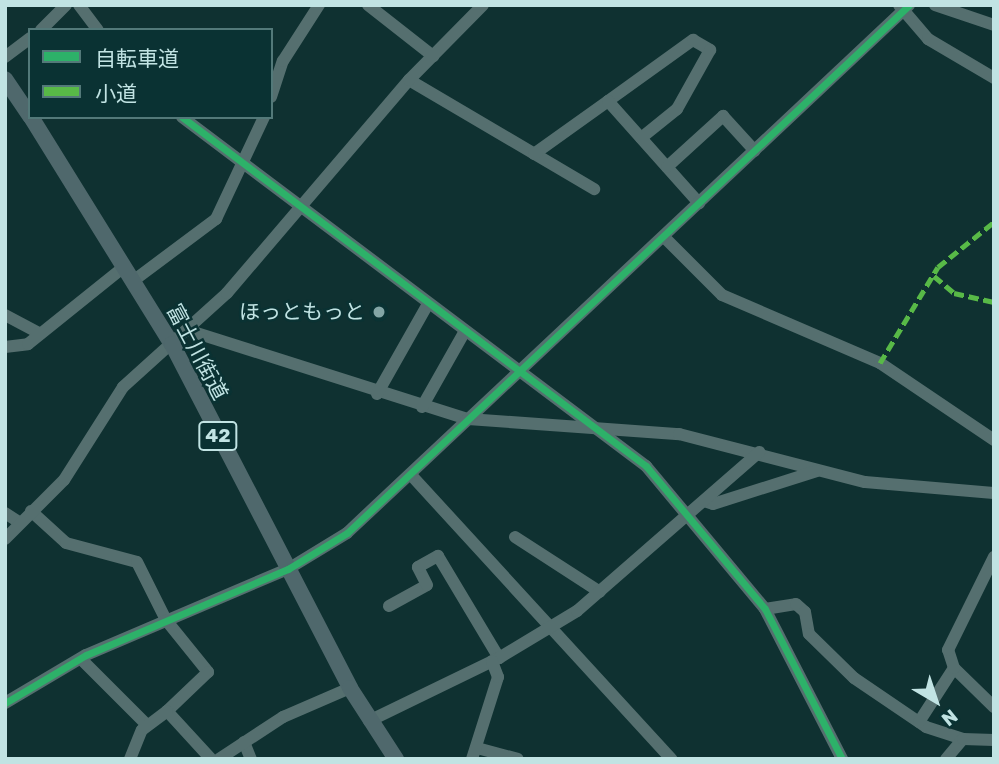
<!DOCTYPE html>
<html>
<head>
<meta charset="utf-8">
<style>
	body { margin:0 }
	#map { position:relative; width:999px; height:764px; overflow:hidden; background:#0f3131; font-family:Rubik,"Noto Sans JP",sans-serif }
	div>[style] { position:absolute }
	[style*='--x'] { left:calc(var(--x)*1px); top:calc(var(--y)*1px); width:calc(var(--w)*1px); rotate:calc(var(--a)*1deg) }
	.minor>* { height:12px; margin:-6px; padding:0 6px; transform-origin:6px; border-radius:6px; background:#556f6f }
	.major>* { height:16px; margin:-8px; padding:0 8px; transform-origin:8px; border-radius:8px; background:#4f686c }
	.quiet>* { height:5px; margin-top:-2.5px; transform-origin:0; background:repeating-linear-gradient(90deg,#58b947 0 10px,transparent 0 15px) }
	.cycleway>* { height:7px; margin:-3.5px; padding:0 3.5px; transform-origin:3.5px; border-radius:3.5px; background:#2db169 }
	.dots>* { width:19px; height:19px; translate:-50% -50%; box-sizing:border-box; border:4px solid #0a3233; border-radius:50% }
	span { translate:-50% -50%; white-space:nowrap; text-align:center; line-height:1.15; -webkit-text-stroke:5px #0a3233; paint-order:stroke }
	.shield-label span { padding:2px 5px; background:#0a3233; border:2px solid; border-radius:5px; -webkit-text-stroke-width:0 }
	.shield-label { font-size:19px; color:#c1e3e3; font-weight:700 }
	.poi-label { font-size:21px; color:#c1e3e3 }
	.right { translate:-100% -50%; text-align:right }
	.street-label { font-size:21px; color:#c1e3e3 }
	.frame { position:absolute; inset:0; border:7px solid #c1e3e3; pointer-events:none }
	.legend { position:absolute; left:28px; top:28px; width:245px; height:91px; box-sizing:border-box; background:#0a3233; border:2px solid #537979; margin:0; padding:9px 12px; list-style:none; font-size:21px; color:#c1e3e3 }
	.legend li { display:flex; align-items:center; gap:14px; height:35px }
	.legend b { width:35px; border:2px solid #537979 }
	.north { position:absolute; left:901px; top:666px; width:70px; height:70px; -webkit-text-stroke:5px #0a3233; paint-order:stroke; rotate:141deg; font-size:19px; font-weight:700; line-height:28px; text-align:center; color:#c1e3e3 }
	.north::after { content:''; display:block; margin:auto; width:24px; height:32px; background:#c1e3e3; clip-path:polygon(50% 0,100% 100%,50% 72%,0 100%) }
</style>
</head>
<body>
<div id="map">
	<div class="minor">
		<div style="--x:79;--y:5;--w:31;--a:53"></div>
		<div style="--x:368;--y:5;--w:83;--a:38.1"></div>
		<div style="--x:899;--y:5;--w:45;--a:49.5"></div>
		<div style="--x:928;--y:39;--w:77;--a:30.6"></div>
		<div style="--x:935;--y:5;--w:62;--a:18.7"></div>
		<div style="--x:41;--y:30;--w:35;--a:-45"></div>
		<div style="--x:5;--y:57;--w:31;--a:-37"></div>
		<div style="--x:409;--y:80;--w:215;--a:30.5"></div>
		<div style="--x:271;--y:97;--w:38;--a:-72"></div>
		<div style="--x:283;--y:61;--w:67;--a:-57.3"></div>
		<div style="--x:608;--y:101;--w:105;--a:-35.7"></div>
		<div style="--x:693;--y:40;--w:20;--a:30"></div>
		<div style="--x:710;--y:50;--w:68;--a:119.2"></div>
		<div style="--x:677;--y:109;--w:46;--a:141.1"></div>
		<div style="--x:182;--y:117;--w:581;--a:36.95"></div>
		<div style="--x:646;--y:466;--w:186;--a:50.2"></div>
		<div style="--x:765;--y:609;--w:169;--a:62.8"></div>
		<div style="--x:534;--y:154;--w:91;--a:-35.6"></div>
		<div style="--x:608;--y:101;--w:137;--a:48.3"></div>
		<div style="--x:667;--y:167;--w:76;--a:-42.3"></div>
		<div style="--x:723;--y:116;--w:47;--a:47.6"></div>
		<div style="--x:664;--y:237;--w:82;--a:45"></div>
		<div style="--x:722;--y:295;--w:172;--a:23.3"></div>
		<div style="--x:880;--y:363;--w:138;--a:34"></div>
		<div style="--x:133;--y:281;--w:104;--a:-36.8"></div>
		<div style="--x:216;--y:219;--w:113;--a:-64.8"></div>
		<div style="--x:5;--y:315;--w:40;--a:28"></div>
		<div style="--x:187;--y:330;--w:295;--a:17.6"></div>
		<div style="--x:468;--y:419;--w:212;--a:4.1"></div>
		<div style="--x:679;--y:434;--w:192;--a:14.5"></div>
		<div style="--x:865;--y:482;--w:129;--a:4.9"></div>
		<div style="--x:5;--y:347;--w:23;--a:-7"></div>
		<div style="--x:28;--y:344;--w:124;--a:-38.8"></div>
		<div style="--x:377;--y:394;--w:103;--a:-60.5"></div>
		<div style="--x:422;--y:407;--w:87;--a:-60.5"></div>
		<div style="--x:412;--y:476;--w:384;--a:47.5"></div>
		<div style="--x:704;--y:501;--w:9;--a:18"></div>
		<div style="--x:713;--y:504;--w:109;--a:-17.6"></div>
		<div style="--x:31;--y:511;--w:47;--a:42.4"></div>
		<div style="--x:66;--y:543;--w:73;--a:15"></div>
		<div style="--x:137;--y:562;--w:65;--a:63.4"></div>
		<div style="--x:166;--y:620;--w:67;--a:51.1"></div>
		<div style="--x:208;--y:672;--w:57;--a:136.4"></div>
		<div style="--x:167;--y:711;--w:65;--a:47.5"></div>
		<div style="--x:5;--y:513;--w:17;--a:33"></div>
		<div style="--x:515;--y:537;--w:101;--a:32.9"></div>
		<div style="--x:5;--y:539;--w:83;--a:-45"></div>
		<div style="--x:64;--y:480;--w:110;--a:-57.6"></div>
		<div style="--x:123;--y:387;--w:140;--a:-42.1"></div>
		<div style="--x:227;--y:293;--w:280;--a:-49.5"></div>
		<div style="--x:409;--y:80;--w:105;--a:-45.4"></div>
		<div style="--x:389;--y:606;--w:43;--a:-28.9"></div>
		<div style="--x:427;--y:585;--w:20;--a:-117"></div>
		<div style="--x:418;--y:567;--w:23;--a:-29"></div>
		<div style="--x:438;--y:556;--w:119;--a:59.1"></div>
		<div style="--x:765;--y:609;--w:31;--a:-9"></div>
		<div style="--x:796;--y:604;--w:12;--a:42"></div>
		<div style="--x:805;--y:612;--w:22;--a:80"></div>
		<div style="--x:809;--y:634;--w:63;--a:44.4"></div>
		<div style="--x:854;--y:678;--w:87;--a:34.2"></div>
		<div style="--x:926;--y:727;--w:39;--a:18"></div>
		<div style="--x:81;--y:659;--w:93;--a:45"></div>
		<div style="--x:954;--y:668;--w:56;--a:44.3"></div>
		<div style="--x:5;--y:703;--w:94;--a:-30.7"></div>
		<div style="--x:86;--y:655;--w:220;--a:-23.1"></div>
		<div style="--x:288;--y:569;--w:69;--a:-31.4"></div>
		<div style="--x:347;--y:533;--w:771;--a:-43.21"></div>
		<div style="--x:369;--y:721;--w:144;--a:-25.9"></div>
		<div style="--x:499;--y:658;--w:91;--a:-31.1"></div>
		<div style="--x:577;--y:611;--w:242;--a:-41.1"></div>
		<div style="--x:919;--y:722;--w:64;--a:-57.1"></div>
		<div style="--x:954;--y:668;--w:19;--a:-108"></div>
		<div style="--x:948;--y:650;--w:104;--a:-63.7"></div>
		<div style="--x:244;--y:742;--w:18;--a:68"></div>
		<div style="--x:477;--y:748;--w:42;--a:15"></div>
		<div style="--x:130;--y:759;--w:31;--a:-68"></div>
		<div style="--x:142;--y:730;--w:31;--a:-37"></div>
		<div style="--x:219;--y:759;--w:77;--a:-33.3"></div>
		<div style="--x:283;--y:717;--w:73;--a:-23.4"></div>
		<div style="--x:472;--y:759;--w:86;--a:-72.4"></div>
		<div style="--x:498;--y:677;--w:17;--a:-111"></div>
		<div style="--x:946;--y:759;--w:26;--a:-50"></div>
		<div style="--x:963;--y:739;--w:31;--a:2"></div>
	</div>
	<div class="major">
		<div style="--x:5;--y:79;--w:45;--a:56"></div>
		<div style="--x:31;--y:117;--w:267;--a:58.2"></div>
		<div style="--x:172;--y:344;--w:387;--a:62.6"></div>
		<div style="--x:350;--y:688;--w:85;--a:57.1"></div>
	</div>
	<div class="quiet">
		<div style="--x:934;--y:276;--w:26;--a:40"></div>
		<div style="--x:954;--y:293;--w:41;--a:12.7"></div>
		<div style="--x:880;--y:363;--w:112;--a:-58.9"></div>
		<div style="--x:938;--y:267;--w:72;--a:-38.8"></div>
	</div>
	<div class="cycleway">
		<div style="--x:182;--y:117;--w:581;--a:36.95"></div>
		<div style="--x:646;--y:466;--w:186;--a:50.2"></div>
		<div style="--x:765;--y:609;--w:169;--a:62.8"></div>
		<div style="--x:5;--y:703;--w:94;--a:-30.7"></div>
		<div style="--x:86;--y:655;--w:220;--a:-23.1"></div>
		<div style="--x:288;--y:569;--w:69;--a:-31.4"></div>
		<div style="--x:347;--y:533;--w:771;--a:-43.21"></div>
	</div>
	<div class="dots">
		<div style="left:379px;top:312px;background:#83a5a5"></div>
	</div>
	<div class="shield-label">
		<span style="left:218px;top:436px">42</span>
	</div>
	<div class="poi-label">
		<span class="right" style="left:365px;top:312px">ほっともっと</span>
	</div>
	<div class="street-label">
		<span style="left:197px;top:352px;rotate:62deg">富士川街道</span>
	</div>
	<div class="frame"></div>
	<ul class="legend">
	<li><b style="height:9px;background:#2db169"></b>自転車道</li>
	<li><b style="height:9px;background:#58b947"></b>小道</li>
	</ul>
	<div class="north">N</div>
</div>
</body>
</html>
